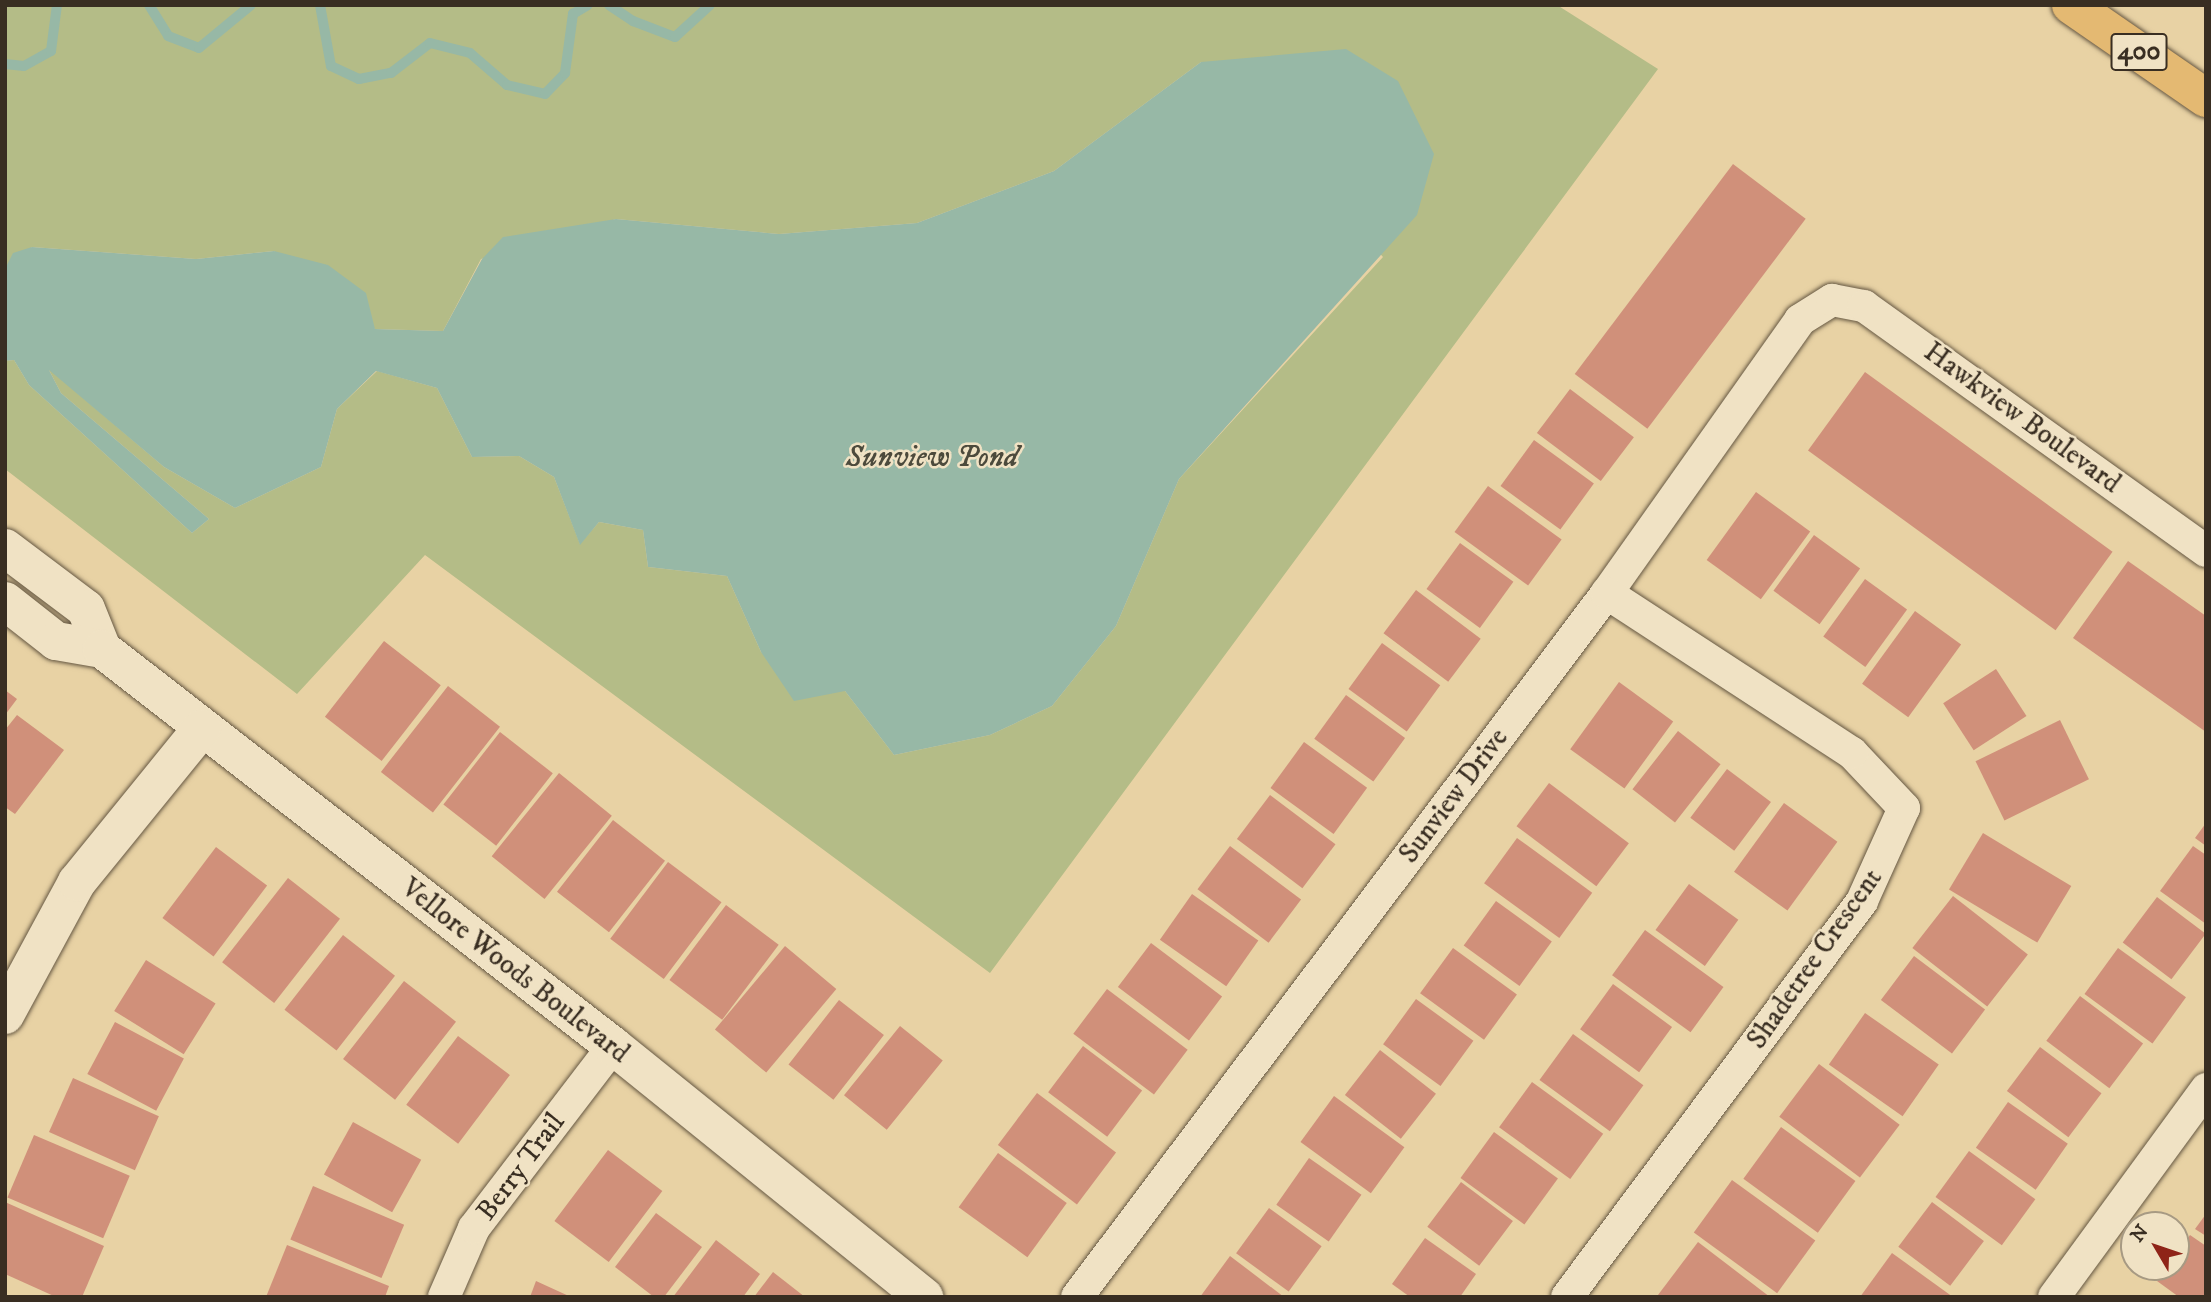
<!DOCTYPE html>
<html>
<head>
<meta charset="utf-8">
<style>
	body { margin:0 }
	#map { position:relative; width:2211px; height:1302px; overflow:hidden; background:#e8d2a4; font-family:"IM FELL DW Pica",serif }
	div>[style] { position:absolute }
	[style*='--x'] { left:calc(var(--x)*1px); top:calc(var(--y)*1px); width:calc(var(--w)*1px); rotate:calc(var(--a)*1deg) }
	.green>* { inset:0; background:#b4bc87 }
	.water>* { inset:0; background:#97b8a6 }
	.stream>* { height:10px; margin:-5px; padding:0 5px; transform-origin:5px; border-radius:5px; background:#97b8a6 }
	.building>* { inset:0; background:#d0907a; transform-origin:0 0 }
	.roads { filter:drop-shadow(0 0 2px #655742) drop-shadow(0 0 2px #655742) }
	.minor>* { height:32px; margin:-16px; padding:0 16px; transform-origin:16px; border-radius:16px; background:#f0e2c4 }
	.tertiary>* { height:38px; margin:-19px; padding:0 19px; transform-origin:19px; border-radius:19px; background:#f0e2c4 }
	.motorway>* { height:38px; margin:-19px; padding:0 19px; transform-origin:19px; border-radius:19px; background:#e4b972 }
	span { translate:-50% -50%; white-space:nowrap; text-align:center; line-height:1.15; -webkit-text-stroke:5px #f0e2c4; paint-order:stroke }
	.shield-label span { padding:2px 5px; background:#f0e2c4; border:2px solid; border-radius:5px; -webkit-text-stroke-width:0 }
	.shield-label { font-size:26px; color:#392e22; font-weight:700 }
	.street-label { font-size:28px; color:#392e22 }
	.water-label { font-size:30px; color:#4c4a3c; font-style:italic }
	.frame { position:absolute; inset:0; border:7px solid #392e22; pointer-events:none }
	.north { position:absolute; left:2120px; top:1211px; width:70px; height:70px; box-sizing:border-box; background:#f0e2c4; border:2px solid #a79a83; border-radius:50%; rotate:309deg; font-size:19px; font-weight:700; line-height:28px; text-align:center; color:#392e22 }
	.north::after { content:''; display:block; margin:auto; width:24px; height:32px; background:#8f2418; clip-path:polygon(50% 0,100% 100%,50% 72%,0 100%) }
</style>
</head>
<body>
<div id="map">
	<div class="green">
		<div style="clip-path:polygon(5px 5px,1557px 5px,1658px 69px,990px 973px,425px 555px,297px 694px,5px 469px,5px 361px,14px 360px,29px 385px,192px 533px,209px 519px,61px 393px,48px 368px,164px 467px,235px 508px,321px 467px,337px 409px,377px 371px,437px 388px,472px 457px,519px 456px,554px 477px,580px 544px,599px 522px,643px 530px,648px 567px,727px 576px,761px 652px,845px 691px,894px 755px,990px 735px,1052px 706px,1116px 626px,1179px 479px,1383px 257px,1201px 62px,1054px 171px,917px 223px,779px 234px,616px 219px,481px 259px,443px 331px,375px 329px,274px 251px,196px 259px,32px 247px,5px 269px)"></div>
	</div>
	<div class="water">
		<div style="clip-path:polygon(1346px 49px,1398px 81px,1434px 154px,1417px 215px,1179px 479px,1116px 626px,1052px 706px,990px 735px,894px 755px,845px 691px,794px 701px,761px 652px,727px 576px,648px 567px,643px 530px,599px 522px,580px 545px,554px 477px,519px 456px,472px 457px,437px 388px,376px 371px,337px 409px,321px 467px,235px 508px,164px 467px,49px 370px,61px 393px,209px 519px,192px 533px,29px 385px,14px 360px,5px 361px,5px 269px,13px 253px,32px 247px,196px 259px,274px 251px,328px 265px,366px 293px,375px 329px,443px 331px,482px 259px,503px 237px,616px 219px,779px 234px,917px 223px,1054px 171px,1201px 62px)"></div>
	</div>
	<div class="stream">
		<div style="--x:149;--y:5;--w:36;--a:58"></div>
		<div style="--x:168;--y:36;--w:33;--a:21"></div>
		<div style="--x:199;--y:48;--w:67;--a:-39.6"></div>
		<div style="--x:320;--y:5;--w:62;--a:79.8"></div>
		<div style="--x:331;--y:66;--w:31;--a:25"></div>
		<div style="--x:359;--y:79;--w:33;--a:-11"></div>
		<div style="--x:391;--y:73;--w:49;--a:-37.6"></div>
		<div style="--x:430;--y:43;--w:41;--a:14"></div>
		<div style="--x:470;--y:53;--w:49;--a:40.9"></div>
		<div style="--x:507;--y:85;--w:39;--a:13"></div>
		<div style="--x:545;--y:94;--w:29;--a:-46"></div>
		<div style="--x:565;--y:73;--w:60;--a:-82.3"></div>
		<div style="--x:573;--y:14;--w:17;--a:-31"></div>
		<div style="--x:609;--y:5;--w:29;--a:34"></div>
		<div style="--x:633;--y:21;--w:45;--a:20.9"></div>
		<div style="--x:675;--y:37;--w:47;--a:-42.4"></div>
		<div style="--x:5;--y:64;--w:19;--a:6"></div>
		<div style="--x:24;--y:66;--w:31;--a:-29"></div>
		<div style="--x:51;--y:51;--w:46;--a:-82.6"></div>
	</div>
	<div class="building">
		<div style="left:1733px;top:164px;width:91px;height:263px;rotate:37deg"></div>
		<div style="left:1865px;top:372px;width:306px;height:97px;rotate:36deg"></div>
		<div style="left:1570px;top:389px;width:80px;height:55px;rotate:37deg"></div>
		<div style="left:1534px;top:440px;width:74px;height:57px;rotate:36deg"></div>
		<div style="left:1488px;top:486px;width:91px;height:57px;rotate:36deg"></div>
		<div style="left:1756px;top:492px;width:67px;height:84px;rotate:36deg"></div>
		<div style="left:1814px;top:535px;width:57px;height:69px;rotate:36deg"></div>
		<div style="left:1460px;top:543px;width:66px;height:57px;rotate:36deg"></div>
		<div style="clip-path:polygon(2128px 561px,2206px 616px,2206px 732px,2073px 638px)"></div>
		<div style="left:1865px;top:579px;width:52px;height:71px;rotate:36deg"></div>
		<div style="left:1416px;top:590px;width:81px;height:54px;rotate:37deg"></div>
		<div style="left:1915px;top:611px;width:57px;height:90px;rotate:36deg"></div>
		<div style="left:384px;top:641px;width:72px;height:96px;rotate:38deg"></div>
		<div style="left:1382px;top:643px;width:72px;height:57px;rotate:36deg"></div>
		<div style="left:1996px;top:669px;width:56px;height:63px;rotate:57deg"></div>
		<div style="left:1619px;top:682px;width:67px;height:83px;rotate:36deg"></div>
		<div style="left:448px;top:686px;width:66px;height:109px;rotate:38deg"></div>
		<div style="clip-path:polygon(5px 690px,17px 699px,5px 715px)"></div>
		<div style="left:1346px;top:695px;width:73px;height:54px;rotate:36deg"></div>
		<div style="clip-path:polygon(17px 715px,64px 750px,15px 814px,5px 807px,5px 730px)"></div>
		<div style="left:2060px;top:720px;width:66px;height:94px;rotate:64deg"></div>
		<div style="left:1678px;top:731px;width:54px;height:74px;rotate:38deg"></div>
		<div style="left:500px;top:732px;width:67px;height:92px;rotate:38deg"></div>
		<div style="left:1304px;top:742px;width:78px;height:57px;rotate:36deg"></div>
		<div style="left:1727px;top:769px;width:55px;height:61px;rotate:37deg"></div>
		<div style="left:559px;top:773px;width:68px;height:107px;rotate:39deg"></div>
		<div style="left:1549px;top:783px;width:100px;height:54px;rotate:37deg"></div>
		<div style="left:1270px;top:795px;width:82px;height:55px;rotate:37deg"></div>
		<div style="left:1784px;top:803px;width:66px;height:85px;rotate:36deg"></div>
		<div style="left:613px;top:820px;width:66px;height:91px;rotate:38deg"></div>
		<div style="clip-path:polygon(2206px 823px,2206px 846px,2195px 838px)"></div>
		<div style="left:1983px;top:833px;width:103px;height:66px;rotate:31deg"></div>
		<div style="left:1517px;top:838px;width:93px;height:56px;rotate:36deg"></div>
		<div style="left:1230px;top:846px;width:89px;height:54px;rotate:37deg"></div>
		<div style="clip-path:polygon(2193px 846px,2206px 855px,2206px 924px,2160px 891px)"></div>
		<div style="left:216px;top:847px;width:64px;height:89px;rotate:37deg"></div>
		<div style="left:668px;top:862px;width:67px;height:96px;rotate:37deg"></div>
		<div style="left:288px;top:878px;width:66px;height:107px;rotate:38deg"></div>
		<div style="left:1689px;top:884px;width:61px;height:57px;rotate:36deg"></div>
		<div style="left:1192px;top:894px;width:81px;height:56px;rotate:35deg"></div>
		<div style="left:1953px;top:896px;width:95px;height:66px;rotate:38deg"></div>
		<div style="left:2157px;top:897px;width:61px;height:57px;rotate:37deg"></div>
		<div style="left:1496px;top:901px;width:69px;height:55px;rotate:36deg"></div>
		<div style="left:726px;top:905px;width:66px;height:94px;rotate:37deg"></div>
		<div style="left:1645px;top:930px;width:97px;height:56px;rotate:36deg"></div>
		<div style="left:343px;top:935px;width:66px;height:95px;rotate:38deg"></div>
		<div style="left:1151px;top:943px;width:89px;height:55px;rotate:37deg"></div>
		<div style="left:785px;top:946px;width:67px;height:109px;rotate:40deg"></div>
		<div style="left:1453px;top:948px;width:79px;height:56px;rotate:36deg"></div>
		<div style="left:2118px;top:948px;width:84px;height:57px;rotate:36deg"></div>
		<div style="left:1914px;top:956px;width:89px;height:55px;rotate:37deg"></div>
		<div style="left:146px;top:960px;width:82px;height:60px;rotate:32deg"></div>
		<div style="left:404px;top:981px;width:66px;height:99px;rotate:38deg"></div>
		<div style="left:1613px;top:984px;width:73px;height:56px;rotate:36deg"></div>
		<div style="left:1107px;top:989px;width:101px;height:56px;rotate:37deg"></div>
		<div style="left:2080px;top:996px;width:79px;height:56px;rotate:37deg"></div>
		<div style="left:1416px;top:999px;width:71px;height:56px;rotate:36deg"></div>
		<div style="left:839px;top:1000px;width:57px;height:82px;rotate:38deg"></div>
		<div style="left:1865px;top:1013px;width:90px;height:63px;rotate:35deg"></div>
		<div style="left:115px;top:1022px;width:78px;height:59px;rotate:28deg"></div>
		<div style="left:900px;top:1026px;width:55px;height:89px;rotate:39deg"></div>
		<div style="left:1573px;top:1034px;width:87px;height:57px;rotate:36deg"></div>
		<div style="left:458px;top:1036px;width:65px;height:86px;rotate:37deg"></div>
		<div style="left:1083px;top:1046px;width:74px;height:58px;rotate:37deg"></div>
		<div style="left:2040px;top:1047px;width:77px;height:55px;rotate:37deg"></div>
		<div style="left:1380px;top:1050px;width:71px;height:57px;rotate:38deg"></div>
		<div style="left:1819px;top:1064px;width:101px;height:66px;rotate:37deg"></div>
		<div style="left:73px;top:1078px;width:94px;height:59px;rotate:24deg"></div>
		<div style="left:1532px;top:1082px;width:88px;height:56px;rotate:36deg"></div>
		<div style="left:1037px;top:1093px;width:99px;height:65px;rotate:37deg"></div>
		<div style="left:1334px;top:1096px;width:87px;height:57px;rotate:36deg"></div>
		<div style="left:2008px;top:1102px;width:73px;height:56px;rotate:35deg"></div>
		<div style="left:353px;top:1122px;width:78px;height:60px;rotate:29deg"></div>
		<div style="left:1781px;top:1127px;width:92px;height:64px;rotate:36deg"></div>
		<div style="left:1494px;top:1132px;width:79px;height:57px;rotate:36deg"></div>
		<div style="left:34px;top:1135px;width:104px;height:68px;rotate:23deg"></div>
		<div style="left:608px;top:1150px;width:68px;height:89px;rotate:37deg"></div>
		<div style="left:1969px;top:1151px;width:82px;height:57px;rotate:36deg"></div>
		<div style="left:998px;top:1153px;width:85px;height:67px;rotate:36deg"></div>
		<div style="left:1309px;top:1158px;width:64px;height:57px;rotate:35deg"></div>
		<div style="left:1732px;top:1180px;width:103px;height:65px;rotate:36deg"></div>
		<div style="left:1461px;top:1182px;width:65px;height:56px;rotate:37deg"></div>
		<div style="left:313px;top:1186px;width:99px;height:58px;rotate:23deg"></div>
		<div style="clip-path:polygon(5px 1202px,104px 1246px,82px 1297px,56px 1297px,5px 1274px)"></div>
		<div style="left:1932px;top:1202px;width:65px;height:56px;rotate:37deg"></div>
		<div style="left:1269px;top:1208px;width:65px;height:56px;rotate:36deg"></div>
		<div style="clip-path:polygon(656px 1213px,702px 1247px,664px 1297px,654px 1297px,615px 1267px)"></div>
		<div style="clip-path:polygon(2206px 1214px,2206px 1236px,2195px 1229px)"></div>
		<div style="clip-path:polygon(2190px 1235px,2206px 1246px,2206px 1297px,2179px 1297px,2157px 1281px,2167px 1267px,2176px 1267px,2176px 1254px)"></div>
		<div style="clip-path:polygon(1425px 1238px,1476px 1274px,1460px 1297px,1410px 1297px,1392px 1284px)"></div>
		<div style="clip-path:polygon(716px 1240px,760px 1274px,743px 1297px,673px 1297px)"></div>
		<div style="clip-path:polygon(1698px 1242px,1770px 1297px,1658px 1295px)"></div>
		<div style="clip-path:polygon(287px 1245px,389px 1286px,385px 1297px,266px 1297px)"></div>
		<div style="clip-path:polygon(1892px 1253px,1953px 1297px,1860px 1297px)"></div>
		<div style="clip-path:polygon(1230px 1256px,1284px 1297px,1200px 1297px)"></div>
		<div style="clip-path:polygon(773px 1272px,805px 1297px,754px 1297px)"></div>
		<div style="clip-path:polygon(536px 1281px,571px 1297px,530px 1297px)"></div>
	</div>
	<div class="roads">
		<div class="minor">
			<div style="--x:444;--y:1297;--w:75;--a:-66.5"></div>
			<div style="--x:474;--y:1228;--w:229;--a:-52.6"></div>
			<div style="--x:1077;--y:1297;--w:881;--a:-53.03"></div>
			<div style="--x:1607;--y:593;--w:334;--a:-54.7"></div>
			<div style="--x:1800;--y:320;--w:38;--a:-32"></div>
			<div style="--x:1832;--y:300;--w:33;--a:11"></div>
			<div style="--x:1864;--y:306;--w:421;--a:35.6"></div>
			<div style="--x:1567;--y:1297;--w:494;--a:-53.3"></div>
			<div style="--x:1862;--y:901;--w:102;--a:-65.7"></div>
			<div style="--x:1904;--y:808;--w:76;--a:-133.4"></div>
			<div style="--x:1852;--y:753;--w:293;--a:-146.9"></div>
			<div style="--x:2054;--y:1297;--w:258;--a:-53.8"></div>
		</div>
		<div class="tertiary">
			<div style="--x:5;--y:548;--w:101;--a:37"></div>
			<div style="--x:86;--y:609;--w:43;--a:68.2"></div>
			<div style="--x:5;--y:601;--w:65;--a:38.1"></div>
			<div style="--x:56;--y:641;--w:47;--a:9.9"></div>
			<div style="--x:102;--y:649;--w:647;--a:37.84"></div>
			<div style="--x:613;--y:1046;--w:400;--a:38.9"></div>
			<div style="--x:5;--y:1015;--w:151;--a:-61.6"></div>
			<div style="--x:77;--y:882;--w:198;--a:-50.9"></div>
		</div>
		<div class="motorway">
			<div style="--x:2071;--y:5;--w:164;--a:34.6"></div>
		</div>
	</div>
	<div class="shield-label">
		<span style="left:2139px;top:52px">400</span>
	</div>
	<div class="street-label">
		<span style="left:2022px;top:418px;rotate:36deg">Hawkview Boulevard</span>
		<span style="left:1454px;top:796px;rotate:-53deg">Sunview Drive</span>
		<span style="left:1815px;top:959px;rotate:-55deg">Shadetree Crescent</span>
		<span style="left:515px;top:971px;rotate:38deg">Vellore Woods Boulevard</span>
		<span style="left:521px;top:1167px;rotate:-53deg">Berry Trail</span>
	</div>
	<div class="water-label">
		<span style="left:932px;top:458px">Sunview Pond</span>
	</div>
	<div class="frame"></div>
	<div class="north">N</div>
</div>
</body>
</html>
